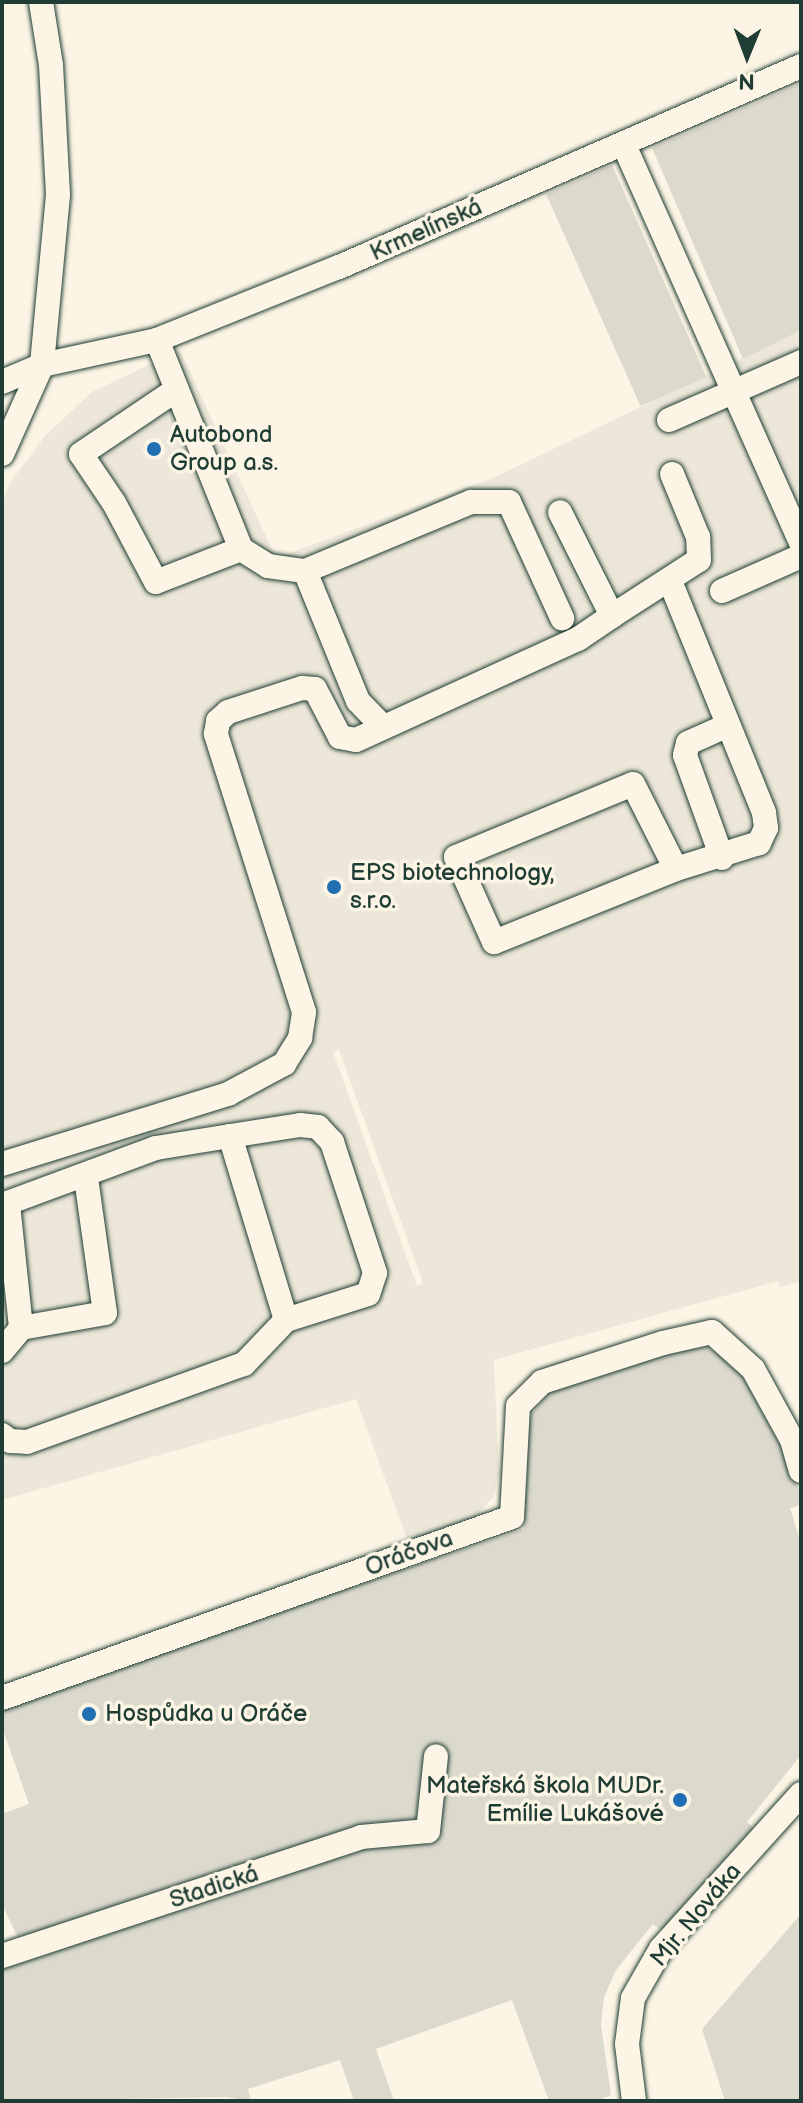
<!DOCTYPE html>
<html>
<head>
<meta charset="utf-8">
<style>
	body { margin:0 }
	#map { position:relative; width:803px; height:2103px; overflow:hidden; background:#fcf5e5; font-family:"Balsamiq Sans",sans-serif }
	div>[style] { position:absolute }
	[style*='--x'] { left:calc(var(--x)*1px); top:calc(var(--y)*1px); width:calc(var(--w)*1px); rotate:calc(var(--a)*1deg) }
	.built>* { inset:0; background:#ece7d8 }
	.green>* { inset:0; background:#dcdacc; transform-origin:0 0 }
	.roads { filter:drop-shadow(0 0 2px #1f3d34) drop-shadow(0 0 2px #1f3d34) }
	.minor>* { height:24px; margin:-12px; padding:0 12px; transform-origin:12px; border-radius:12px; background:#fcf5e5 }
	.dots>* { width:22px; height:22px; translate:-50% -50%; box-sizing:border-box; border:4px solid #fcf5e5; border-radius:50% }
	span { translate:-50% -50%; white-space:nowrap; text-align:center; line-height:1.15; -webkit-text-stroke:7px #fcf5e5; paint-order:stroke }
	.street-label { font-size:24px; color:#1f3d34 }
	.poi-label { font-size:24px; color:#1f3d34 }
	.left { translate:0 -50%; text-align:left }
	.right { translate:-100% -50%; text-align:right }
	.frame { position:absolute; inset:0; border:4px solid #1f3d34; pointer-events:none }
	.north { position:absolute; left:707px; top:16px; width:80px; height:80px; -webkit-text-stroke:6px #fcf5e5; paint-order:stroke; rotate:181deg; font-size:22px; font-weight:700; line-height:32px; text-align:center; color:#1f3d34 }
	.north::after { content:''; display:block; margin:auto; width:28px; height:36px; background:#1f3d34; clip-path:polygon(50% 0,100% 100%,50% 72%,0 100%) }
</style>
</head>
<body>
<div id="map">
	<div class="built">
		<div style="clip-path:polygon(evenodd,801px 330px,801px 1281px,781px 1287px,778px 1281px,494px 1360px,499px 1475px,494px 1496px,472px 1521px,408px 1542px,356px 1399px,2px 1500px,2px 503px,9px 484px,46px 435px,92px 392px,180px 350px,276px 558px,493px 478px,801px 330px,339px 1050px,423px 1283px,417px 1286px,333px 1052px,339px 1050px)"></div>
	</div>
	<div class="green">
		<div style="clip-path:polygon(801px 83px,801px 330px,743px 359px,652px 148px)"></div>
		<div style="left:612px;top:165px;width:232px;height:72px;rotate:66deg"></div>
		<div style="clip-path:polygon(705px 1346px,741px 1369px,787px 1454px,801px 1496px,801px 1505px,790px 1508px,801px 1543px,801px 1755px,747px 1822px,756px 1830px,664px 1932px,653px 1924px,616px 1970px,604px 1997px,601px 2025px,611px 2095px,596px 2101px,549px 2101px,512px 2000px,376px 2049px,394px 2101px,345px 2101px,353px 2098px,340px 2060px,248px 2089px,251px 2101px,226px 2097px,2px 2101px,2px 1969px,384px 1838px,378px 1822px,19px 1940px,2px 1904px,2px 1814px,29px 1804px,2px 1727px,2px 1707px,524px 1529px,525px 1422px,556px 1384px,667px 1351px)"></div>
		<div style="clip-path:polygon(801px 1914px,801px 2101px,725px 2101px,702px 2029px)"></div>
	</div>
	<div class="roads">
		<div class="minor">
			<div style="--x:41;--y:2;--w:64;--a:81"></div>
			<div style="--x:51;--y:65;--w:130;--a:86.9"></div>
			<div style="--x:58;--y:195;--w:171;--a:95.4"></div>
			<div style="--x:42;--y:365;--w:118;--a:-12.3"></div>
			<div style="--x:157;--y:340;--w:196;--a:-21.9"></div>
			<div style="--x:339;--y:267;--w:504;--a:-23.51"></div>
			<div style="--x:624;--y:145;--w:436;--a:66"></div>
			<div style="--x:157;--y:340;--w:225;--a:68.1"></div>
			<div style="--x:241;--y:549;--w:91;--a:158.8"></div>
			<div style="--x:156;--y:582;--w:89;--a:-118"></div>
			<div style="--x:114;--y:503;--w:59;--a:-124"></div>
			<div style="--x:81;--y:454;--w:115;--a:-34"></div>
			<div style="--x:2;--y:382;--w:43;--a:-23"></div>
			<div style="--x:669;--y:420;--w:144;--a:-23.7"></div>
			<div style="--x:2;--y:454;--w:98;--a:-65.8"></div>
			<div style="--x:241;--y:549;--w:32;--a:32"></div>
			<div style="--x:268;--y:566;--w:37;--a:8"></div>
			<div style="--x:305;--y:571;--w:140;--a:67.8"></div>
			<div style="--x:358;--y:701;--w:36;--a:46"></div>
			<div style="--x:305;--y:571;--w:180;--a:-22.6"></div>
			<div style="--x:471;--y:502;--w:38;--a:0"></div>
			<div style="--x:509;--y:502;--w:128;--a:65.4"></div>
			<div style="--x:670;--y:581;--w:250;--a:67.9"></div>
			<div style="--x:764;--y:813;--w:15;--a:82"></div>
			<div style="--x:766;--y:828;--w:17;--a:115"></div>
			<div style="--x:759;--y:843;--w:87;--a:162.6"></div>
			<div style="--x:676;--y:869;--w:196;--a:158.1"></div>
			<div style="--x:494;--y:942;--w:93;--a:-114.1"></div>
			<div style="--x:456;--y:857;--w:191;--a:-22.4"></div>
			<div style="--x:633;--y:784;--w:95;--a:63.2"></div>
			<div style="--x:722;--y:591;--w:86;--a:-23.9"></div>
			<div style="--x:612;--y:616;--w:103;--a:-32.8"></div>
			<div style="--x:699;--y:560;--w:23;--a:-92"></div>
			<div style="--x:698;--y:537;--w:68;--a:-112.4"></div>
			<div style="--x:722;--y:858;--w:109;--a:-109.8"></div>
			<div style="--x:685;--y:755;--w:12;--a:-76"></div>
			<div style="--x:688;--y:743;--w:42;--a:-24.1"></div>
			<div style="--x:2;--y:1164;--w:237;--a:-17.2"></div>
			<div style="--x:228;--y:1094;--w:64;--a:-28.2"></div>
			<div style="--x:284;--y:1064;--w:31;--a:-58"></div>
			<div style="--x:300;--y:1038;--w:26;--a:-81"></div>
			<div style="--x:304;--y:1012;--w:292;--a:-107.6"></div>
			<div style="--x:216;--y:734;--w:13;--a:-81"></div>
			<div style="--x:218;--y:721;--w:13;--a:-42"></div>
			<div style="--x:228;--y:712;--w:78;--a:-18"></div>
			<div style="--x:302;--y:688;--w:13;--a:4"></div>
			<div style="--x:315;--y:689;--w:54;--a:62.5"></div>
			<div style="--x:340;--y:737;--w:16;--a:11"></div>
			<div style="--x:356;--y:740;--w:244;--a:-24.5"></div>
			<div style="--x:578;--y:639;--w:41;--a:-34.1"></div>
			<div style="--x:612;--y:616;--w:116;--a:-116.6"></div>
			<div style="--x:8;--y:1204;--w:125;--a:84"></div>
			<div style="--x:21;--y:1328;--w:85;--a:-10.1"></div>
			<div style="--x:105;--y:1313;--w:136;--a:-98"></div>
			<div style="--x:2;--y:1205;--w:164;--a:-20.3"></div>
			<div style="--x:156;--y:1148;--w:75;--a:-9.2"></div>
			<div style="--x:230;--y:1136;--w:71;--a:-8.9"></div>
			<div style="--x:300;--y:1125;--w:18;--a:6"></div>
			<div style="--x:318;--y:1127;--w:21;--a:47"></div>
			<div style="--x:332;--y:1142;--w:138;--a:71.8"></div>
			<div style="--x:375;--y:1273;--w:22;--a:108"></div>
			<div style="--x:368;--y:1294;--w:86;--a:162.4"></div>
			<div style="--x:286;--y:1320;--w:192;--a:-106.9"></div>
			<div style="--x:2;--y:1351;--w:30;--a:-50"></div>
			<div style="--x:2;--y:1435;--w:10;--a:37"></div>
			<div style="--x:10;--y:1441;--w:17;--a:3"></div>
			<div style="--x:27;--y:1442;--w:231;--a:-19.8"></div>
			<div style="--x:244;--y:1364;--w:61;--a:-46.3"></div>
			<div style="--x:2;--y:1698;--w:541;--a:-19.54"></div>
			<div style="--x:512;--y:1517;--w:111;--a:-86.9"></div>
			<div style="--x:518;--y:1406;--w:34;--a:-45"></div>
			<div style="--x:542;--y:1382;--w:127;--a:-17.9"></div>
			<div style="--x:663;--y:1343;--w:50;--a:-12.7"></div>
			<div style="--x:712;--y:1332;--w:55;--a:42.1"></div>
			<div style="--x:753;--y:1369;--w:81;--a:61.2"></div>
			<div style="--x:792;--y:1440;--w:32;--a:74"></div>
			<div style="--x:2;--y:1956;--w:378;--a:-18.3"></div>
			<div style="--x:361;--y:1837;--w:67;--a:-5.1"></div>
			<div style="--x:428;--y:1831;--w:75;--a:-83.9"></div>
			<div style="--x:634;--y:2101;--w:57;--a:-97"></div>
			<div style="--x:627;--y:2044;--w:46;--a:-82.6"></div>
			<div style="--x:633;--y:1998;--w:56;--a:-60.3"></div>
			<div style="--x:661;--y:1949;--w:209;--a:-47.9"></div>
		</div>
	</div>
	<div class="dots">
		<div style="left:154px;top:449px;background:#1f6fb2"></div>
		<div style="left:334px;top:887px;background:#1f6fb2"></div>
		<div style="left:89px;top:1714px;background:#1f6fb2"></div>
		<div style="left:680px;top:1800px;background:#1f6fb2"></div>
	</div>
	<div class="street-label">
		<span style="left:426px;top:230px;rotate:-24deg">Krmelínská</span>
		<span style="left:409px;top:1553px;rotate:-20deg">Oráčova</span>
		<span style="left:214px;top:1887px;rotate:-18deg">Stadická</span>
		<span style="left:696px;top:1915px;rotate:-50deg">Mjr. Nováka</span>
	</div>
	<div class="poi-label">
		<span class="left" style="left:170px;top:449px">Autobond<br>Group a.s.</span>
		<span class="left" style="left:350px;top:887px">EPS biotechnology,<br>s.r.o.</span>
		<span class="left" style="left:105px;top:1714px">Hospůdka u Oráče</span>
		<span class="right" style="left:664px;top:1800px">Mateřská škola MUDr.<br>Emílie Lukášové</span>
	</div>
	<div class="frame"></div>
	<div class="north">N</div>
</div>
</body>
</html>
